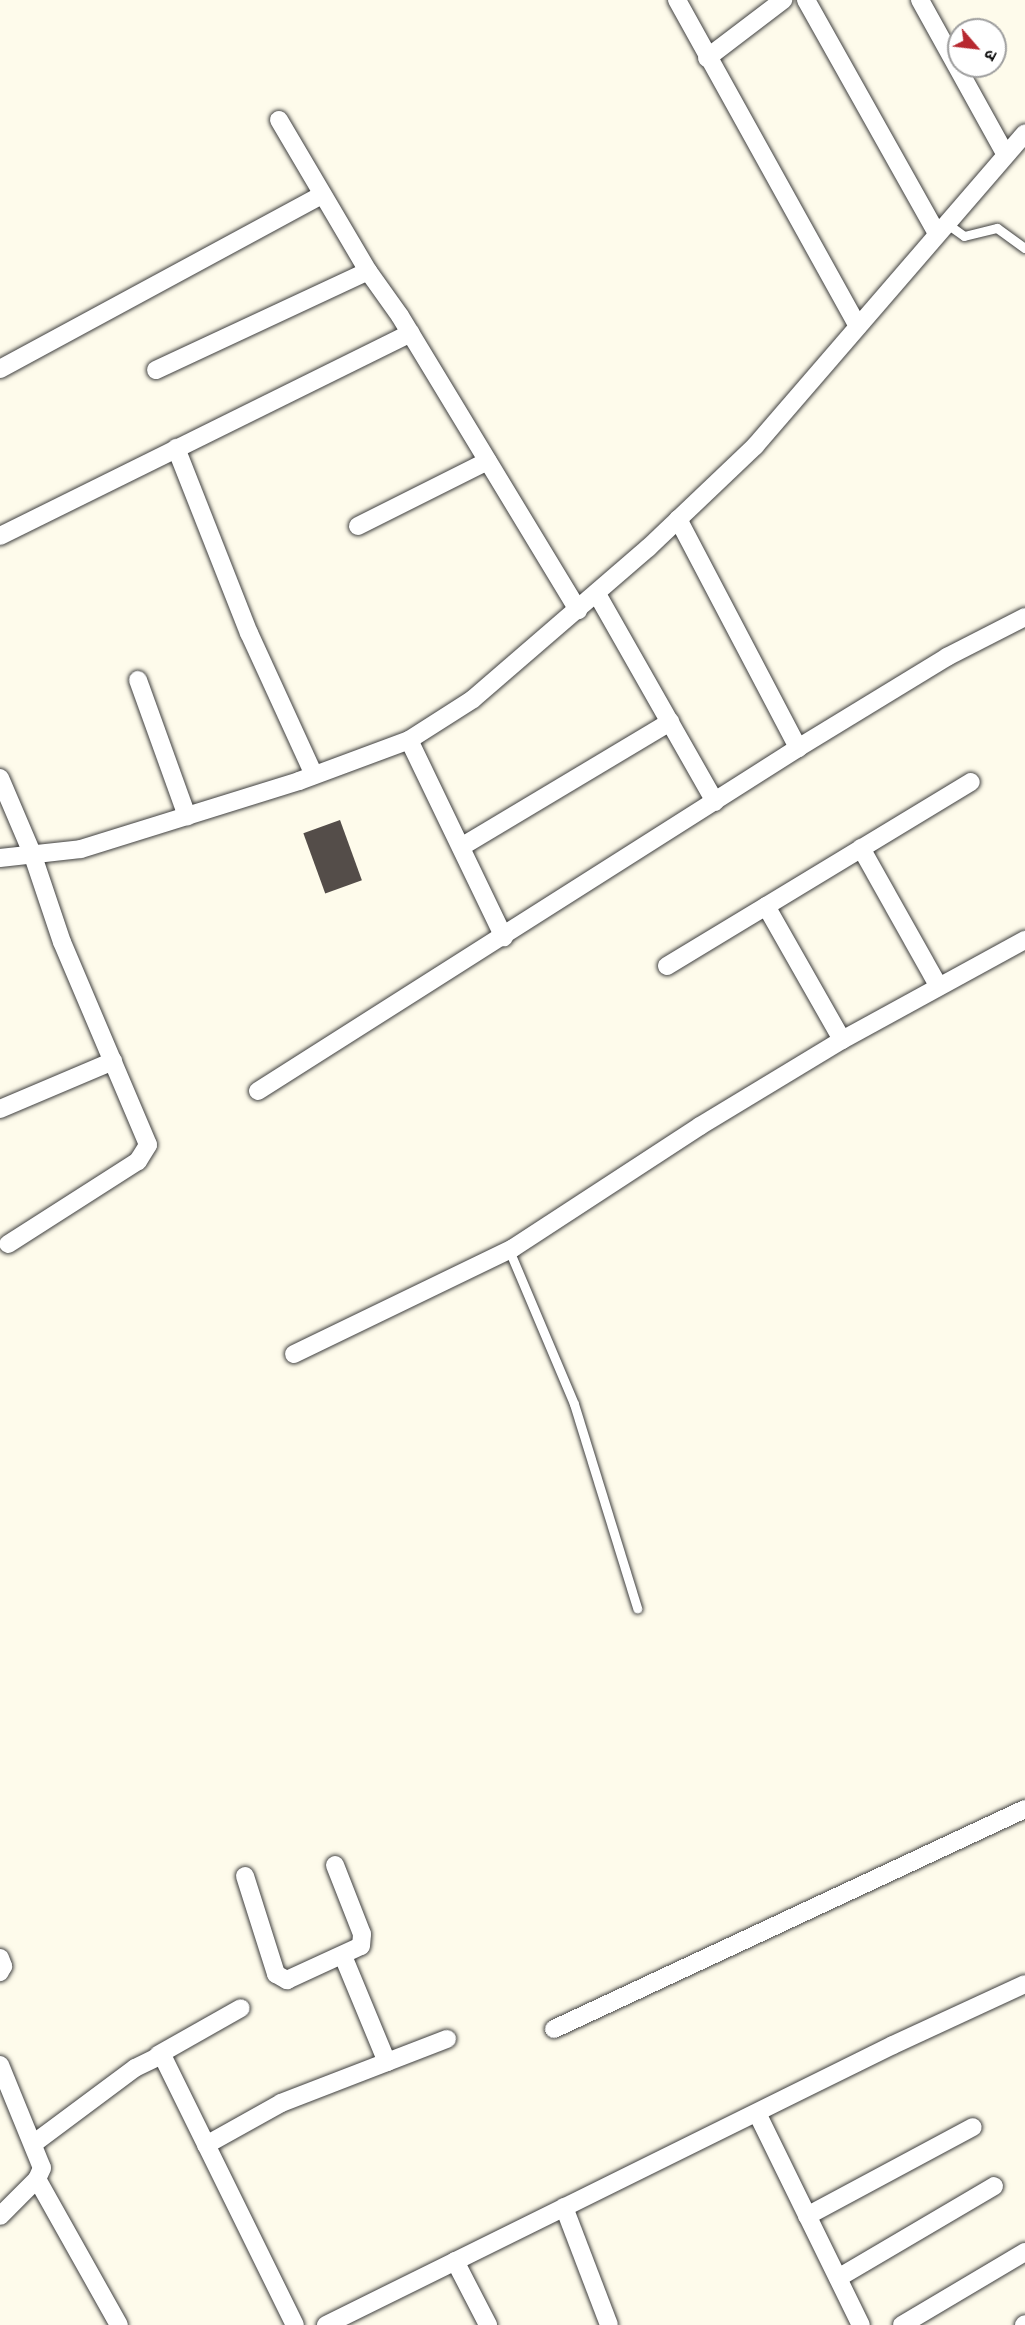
<!DOCTYPE html>
<html>
<head>
<meta charset="utf-8">
<style>
	body { margin:0 }
	#map { position:relative; width:1025px; height:2325px; overflow:hidden; background:#fefbeb; font-family:"IBM Plex Serif","Noto Sans Devanagari",serif }
	div>[style] { position:absolute }
	[style*='--x'] { left:calc(var(--x)*1px); top:calc(var(--y)*1px); width:calc(var(--w)*1px); rotate:calc(var(--a)*1deg) }
	.building>* { inset:0; background:#544d49; transform-origin:0 0 }
	.roads { filter:drop-shadow(0 0 2px #3f3f3f) drop-shadow(0 0 2px #3f3f3f) }
	.lane>* { height:9px; margin:-4.5px; padding:0 4.5px; transform-origin:4.5px; border-radius:4.5px; background:#fff }
	.street>* { height:18px; margin:-9px; padding:0 9px; transform-origin:9px; border-radius:9px; background:#fff }
	span { translate:-50% -50%; white-space:nowrap; text-align:center; line-height:1.15; -webkit-text-stroke:6px #fff; paint-order:stroke }
	.north { position:absolute; left:947px; top:18px; width:60px; height:60px; box-sizing:border-box; background:#fff; border:2px solid #9e9e9e; border-radius:50%; rotate:118deg; font-size:16px; font-weight:700; line-height:24px; text-align:center; color:#0c0c0c }
	.north::after { content:''; display:block; margin:auto; width:21px; height:27px; background:#b72930; clip-path:polygon(50% 0,100% 100%,50% 72%,0 100%) }
</style>
</head>
<body>
<div id="map">
	<div class="building">
		<div style="left:340px;top:820px;width:64px;height:39px;rotate:70deg"></div>
	</div>
	<div class="roads">
		<div class="lane">
			<div style="--x:946;--y:223;--w:22;--a:36"></div>
			<div style="--x:964;--y:236;--w:34;--a:-14"></div>
			<div style="--x:997;--y:228;--w:34;--a:36"></div>
			<div style="--x:509;--y:1250;--w:167;--a:67.1"></div>
			<div style="--x:574;--y:1404;--w:214;--a:72.8"></div>
		</div>
		<div class="street">
			<div style="--x:677;--y:0;--w:373;--a:61"></div>
			<div style="--x:806;--y:0;--w:267;--a:60.7"></div>
			<div style="--x:920;--y:0;--w:177;--a:61"></div>
			<div style="--x:707;--y:58;--w:96;--a:-37.3"></div>
			<div style="--x:279;--y:120;--w:175;--a:59.5"></div>
			<div style="--x:368;--y:271;--w:55;--a:54.6"></div>
			<div style="--x:400;--y:316;--w:344;--a:58.8"></div>
			<div style="--x:0;--y:369;--w:366;--a:-28.4"></div>
			<div style="--x:156;--y:370;--w:234;--a:-25"></div>
			<div style="--x:176;--y:448;--w:199;--a:68.5"></div>
			<div style="--x:249;--y:633;--w:156;--a:65.4"></div>
			<div style="--x:678;--y:519;--w:259;--a:62.3"></div>
			<div style="--x:358;--y:526;--w:145;--a:-26.6"></div>
			<div style="--x:0;--y:536;--w:458;--a:-26.3"></div>
			<div style="--x:597;--y:594;--w:239;--a:60.4"></div>
			<div style="--x:138;--y:680;--w:145;--a:70.2"></div>
			<div style="--x:409;--y:740;--w:219;--a:64.3"></div>
			<div style="--x:0;--y:778;--w:82;--a:66.9"></div>
			<div style="--x:32;--y:853;--w:94;--a:71.4"></div>
			<div style="--x:62;--y:942;--w:220;--a:67"></div>
			<div style="--x:148;--y:1145;--w:19;--a:122"></div>
			<div style="--x:138;--y:1161;--w:154;--a:147.4"></div>
			<div style="--x:461;--y:847;--w:244;--a:-30.9"></div>
			<div style="--x:861;--y:848;--w:157;--a:60.7"></div>
			<div style="--x:0;--y:858;--w:81;--a:-6.3"></div>
			<div style="--x:81;--y:849;--w:228;--a:-17.3"></div>
			<div style="--x:299;--y:781;--w:117;--a:-20.4"></div>
			<div style="--x:409;--y:740;--w:76;--a:-32.6"></div>
			<div style="--x:473;--y:699;--w:231;--a:-40.8"></div>
			<div style="--x:648;--y:548;--w:148;--a:-43.6"></div>
			<div style="--x:755;--y:446;--w:413;--a:-49.2"></div>
			<div style="--x:766;--y:906;--w:154;--a:60.4"></div>
			<div style="--x:667;--y:966;--w:355;--a:-31.2"></div>
			<div style="--x:258;--y:1091;--w:640;--a:-32.42"></div>
			<div style="--x:798;--y:748;--w:175;--a:-31.4"></div>
			<div style="--x:947;--y:657;--w:88;--a:-27.1"></div>
			<div style="--x:0;--y:1109;--w:123;--a:-23"></div>
			<div style="--x:294;--y:1354;--w:243;--a:-25.8"></div>
			<div style="--x:513;--y:1248;--w:223;--a:-33.1"></div>
			<div style="--x:700;--y:1126;--w:166;--a:-31.2"></div>
			<div style="--x:842;--y:1040;--w:209;--a:-28.7"></div>
			<div style="--x:245;--y:1876;--w:103;--a:72.4"></div>
			<div style="--x:276;--y:1974;--w:13;--a:29"></div>
			<div style="--x:287;--y:1980;--w:81;--a:-24.7"></div>
			<div style="--x:361;--y:1946;--w:12;--a:-85"></div>
			<div style="--x:362;--y:1934;--w:74;--a:-111.4"></div>
			<div style="--x:343;--y:1956;--w:115;--a:67.5"></div>
			<div style="--x:0;--y:1958;--w:9;--a:69"></div>
			<div style="--x:3;--y:1966;--w:7;--a:117"></div>
			<div style="--x:554;--y:2029;--w:520;--a:-25.04"></div>
			<div style="--x:158;--y:2055;--w:95;--a:-29.5"></div>
			<div style="--x:0;--y:2065;--w:111;--a:67.8"></div>
			<div style="--x:42;--y:2168;--w:12;--a:114"></div>
			<div style="--x:37;--y:2179;--w:52;--a:135"></div>
			<div style="--x:757;--y:2113;--w:236;--a:63.9"></div>
			<div style="--x:33;--y:2144;--w:127;--a:-36.7"></div>
			<div style="--x:135;--y:2068;--w:30;--a:-26"></div>
			<div style="--x:162;--y:2055;--w:301;--a:63.8"></div>
			<div style="--x:206;--y:2145;--w:86;--a:-29.2"></div>
			<div style="--x:281;--y:2103;--w:178;--a:-21.1"></div>
			<div style="--x:37;--y:2179;--w:167;--a:60.7"></div>
			<div style="--x:564;--y:2207;--w:126;--a:69.1"></div>
			<div style="--x:807;--y:2216;--w:188;--a:-28.2"></div>
			<div style="--x:455;--y:2261;--w:72;--a:62.7"></div>
			<div style="--x:838;--y:2278;--w:181;--a:-30.5"></div>
			<div style="--x:326;--y:2325;--w:632;--a:-26.28"></div>
			<div style="--x:893;--y:2045;--w:145;--a:-24.8"></div>
			<div style="--x:902;--y:2325;--w:143;--a:-30.7"></div>
			<div style="--x:1024;--y:2325;--w:1;--a:-45"></div>
		</div>
	</div>
	<div class="north">उ</div>
</div>
</body>
</html>
